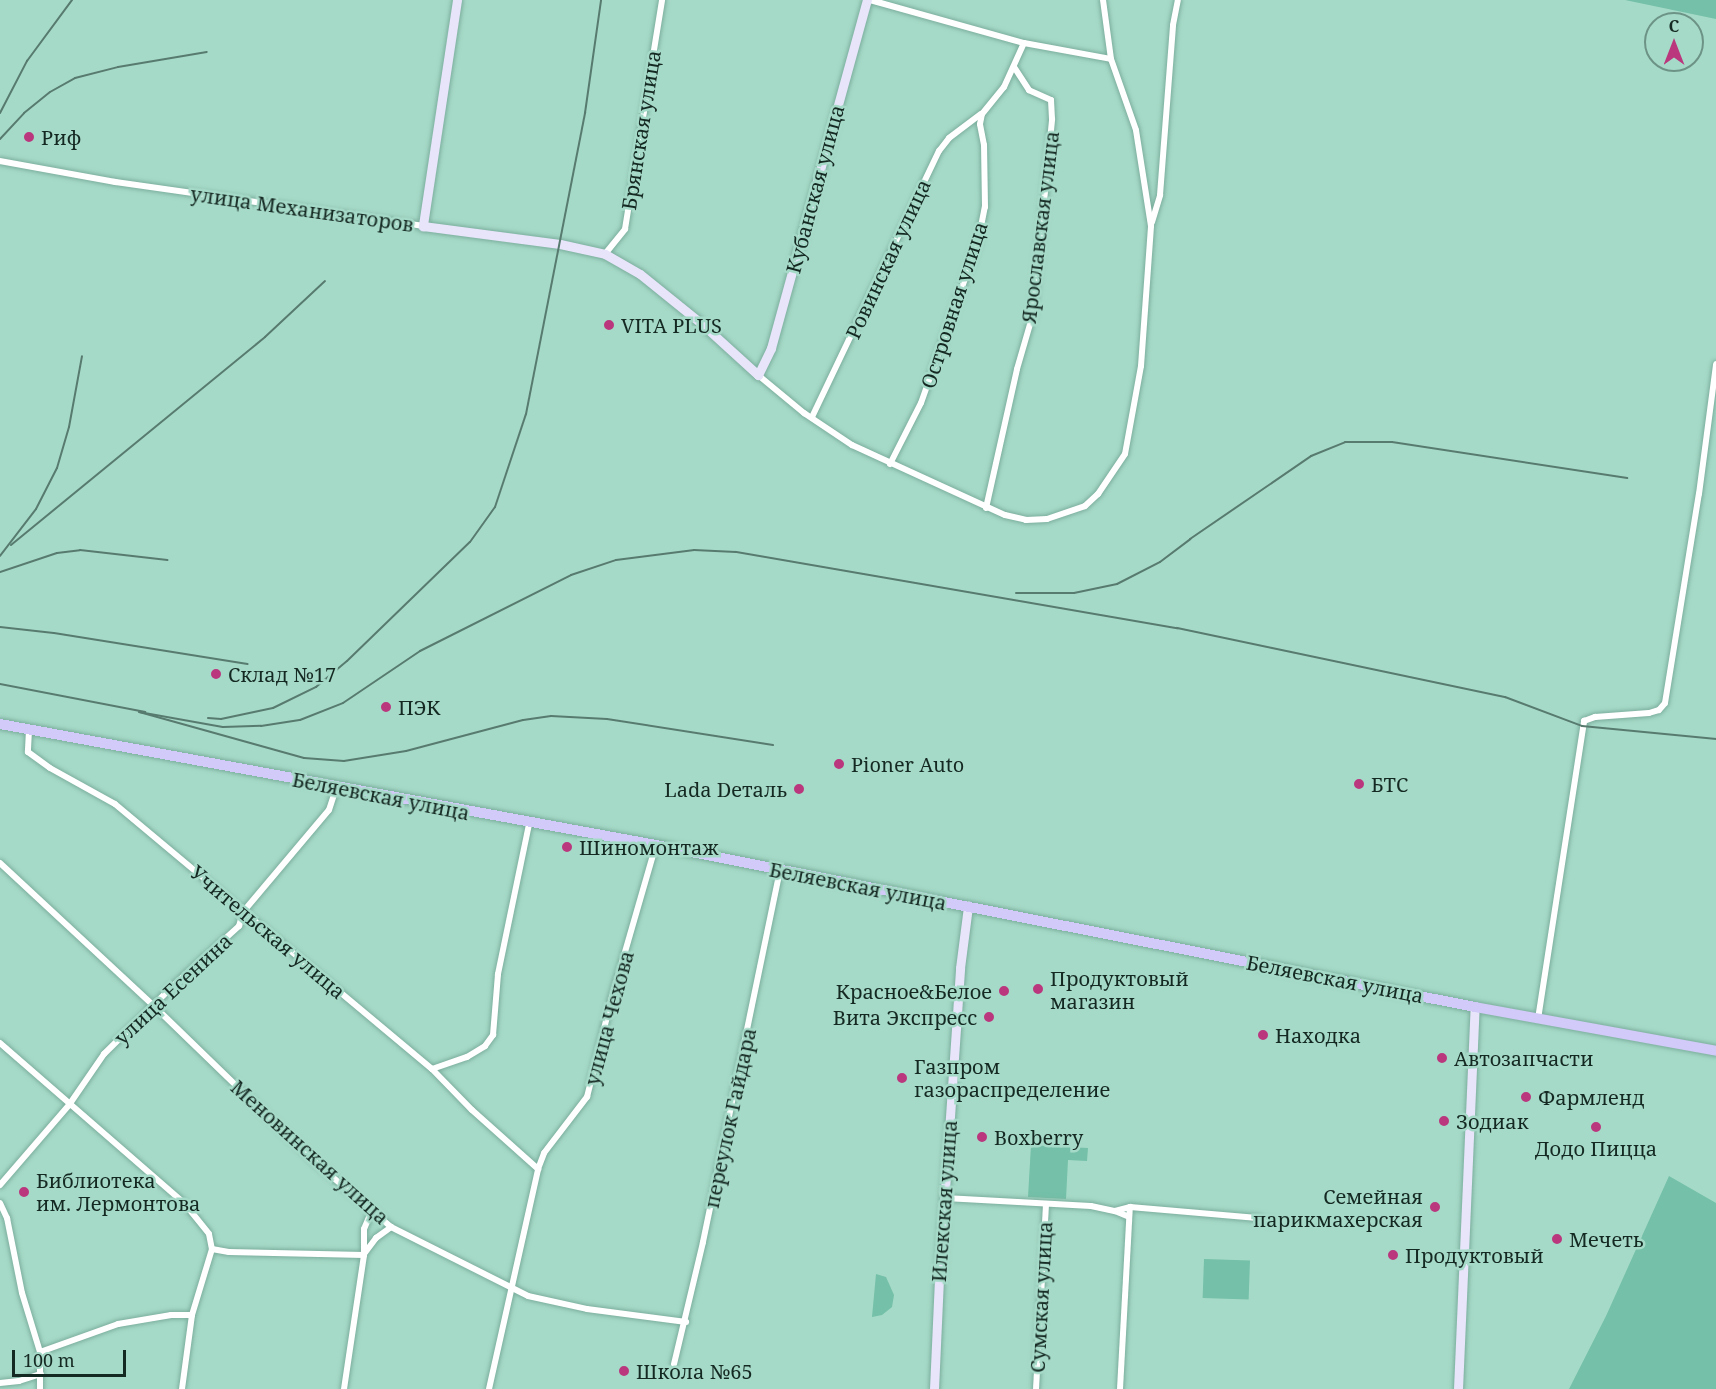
<!DOCTYPE html>
<html>
<head>
<meta charset="utf-8">
<style>
	body { margin:0 }
	#map { position:relative; width:1716px; height:1389px; overflow:hidden; background:#a6dac8; font-family:"Noto Serif",serif }
	div>[style] { position:absolute }
	[style*='--x'] { left:calc(var(--x)*1px); top:calc(var(--y)*1px); width:calc(var(--w)*1px); rotate:calc(var(--a)*1deg) }
	.green>* { inset:0; background:#74c0a8; transform-origin:0 0 }
	.roads { filter:drop-shadow(0 0 2px #7cae9d) drop-shadow(0 0 2px #7cae9d) }
	.street>* { height:6px; margin:-3px; padding:0 3px; transform-origin:3px; border-radius:3px; background:#fff }
	.secondary>* { height:9px; margin:-4.5px; padding:0 4.5px; transform-origin:4.5px; border-radius:4.5px; background:#e8e5fb }
	.primary>* { height:10px; margin:-5px; padding:0 5px; transform-origin:5px; border-radius:5px; background:#d2caf8 }
	.rail>* { height:2px; margin:-1px; padding:0 1px; transform-origin:1px; border-radius:1px; background:#587b6f }
	.dots>* { width:16px; height:16px; translate:-50% -50%; box-sizing:border-box; border:3px solid #a6dac8; border-radius:50% }
	span { translate:-50% -50%; white-space:nowrap; text-align:center; line-height:1.15; -webkit-text-stroke:5px #a6dac8; paint-order:stroke }
	.street-label { font-size:20px; color:#152923 }
	.poi-label { font-size:20px; color:#152923 }
	.left { translate:0 -50%; text-align:left }
	.right { translate:-100% -50%; text-align:right }
	.north { position:absolute; left:1644px; top:12px; width:60px; height:60px; box-sizing:border-box; background:#a6dac8; border:2px solid #6c9386; border-radius:50%; rotate:0deg; font-size:16px; font-weight:700; line-height:24px; text-align:center; color:#152923 }
	.north::after { content:''; display:block; margin:auto; width:21px; height:27px; background:#ba367d; clip-path:polygon(50% 0,100% 100%,50% 72%,0 100%) }
	.scale { position:absolute; left:12px; top:1350px; width:114px; height:27px; box-sizing:border-box; border:3px solid #152923; border-top:0; padding-left:8px; font-size:18px; line-height:21px; white-space:nowrap; color:#152923; -webkit-text-stroke:4px #a6dac8; paint-order:stroke }
</style>
</head>
<body>
<div id="map">
	<div class="green">
		<div style="clip-path:polygon(1625px 0,1716px 0,1716px 19px)"></div>
		<div style="clip-path:polygon(1031px 1145px,1088px 1148px,1087px 1161px,1068px 1160px,1066px 1199px,1028px 1197px)"></div>
		<div style="clip-path:polygon(1669px 1176px,1716px 1203px,1716px 1389px,1569px 1389px,1606px 1316px)"></div>
		<div style="left:1204px;top:1259px;width:46px;height:39px;rotate:2deg"></div>
		<div style="clip-path:polygon(876px 1274px,886px 1277px,894px 1295px,892px 1307px,882px 1315px,872px 1317px)"></div>
	</div>
	<div class="roads">
		<div class="street">
			<div style="--x:870;--y:0;--w:160;--a:15.6"></div>
			<div style="--x:1024;--y:43;--w:88;--a:10.4"></div>
			<div style="--x:0;--y:161;--w:117;--a:10.3"></div>
			<div style="--x:115;--y:182;--w:311;--a:8.1"></div>
			<div style="--x:1152;--y:222;--w:28;--a:-73"></div>
			<div style="--x:1160;--y:195;--w:170;--a:-85.6"></div>
			<div style="--x:1173;--y:25;--w:25;--a:-79"></div>
			<div style="--x:605;--y:254;--w:32;--a:-51"></div>
			<div style="--x:625;--y:229;--w:232;--a:-80.8"></div>
			<div style="--x:758;--y:375;--w:60;--a:39.6"></div>
			<div style="--x:804;--y:413;--w:58;--a:33.7"></div>
			<div style="--x:852;--y:445;--w:168;--a:24.6"></div>
			<div style="--x:1005;--y:515;--w:22;--a:13"></div>
			<div style="--x:1026;--y:520;--w:21;--a:-3"></div>
			<div style="--x:1047;--y:519;--w:40;--a:-18.9"></div>
			<div style="--x:1085;--y:506;--w:18;--a:-43"></div>
			<div style="--x:1098;--y:494;--w:48;--a:-56"></div>
			<div style="--x:1125;--y:454;--w:89;--a:-79.7"></div>
			<div style="--x:1141;--y:366;--w:140;--a:-85.9"></div>
			<div style="--x:1151;--y:226;--w:97;--a:-98.9"></div>
			<div style="--x:1136;--y:130;--w:75;--a:-109.4"></div>
			<div style="--x:1111;--y:59;--w:60;--a:-97.7"></div>
			<div style="--x:812;--y:417;--w:295;--a:-64.5"></div>
			<div style="--x:939;--y:151;--w:16;--a:-52"></div>
			<div style="--x:949;--y:138;--w:40;--a:-37"></div>
			<div style="--x:890;--y:464;--w:68;--a:-63.1"></div>
			<div style="--x:921;--y:403;--w:171;--a:-70.5"></div>
			<div style="--x:978;--y:242;--w:36;--a:-79"></div>
			<div style="--x:985;--y:207;--w:62;--a:-90.9"></div>
			<div style="--x:984;--y:145;--w:21;--a:-101"></div>
			<div style="--x:980;--y:124;--w:10;--a:-79"></div>
			<div style="--x:982;--y:114;--w:35;--a:-51"></div>
			<div style="--x:1004;--y:87;--w:48;--a:-65.6"></div>
			<div style="--x:986;--y:508;--w:142;--a:-77.4"></div>
			<div style="--x:1017;--y:369;--w:57;--a:-73.8"></div>
			<div style="--x:1033;--y:314;--w:196;--a:-84.4"></div>
			<div style="--x:1052;--y:119;--w:19;--a:-93"></div>
			<div style="--x:1051;--y:100;--w:24;--a:-156"></div>
			<div style="--x:1029;--y:90;--w:27;--a:-123"></div>
			<div style="--x:29;--y:730;--w:22;--a:93"></div>
			<div style="--x:28;--y:752;--w:27;--a:36"></div>
			<div style="--x:50;--y:768;--w:74;--a:29"></div>
			<div style="--x:115;--y:804;--w:413;--a:39.9"></div>
			<div style="--x:432;--y:1069;--w:57;--a:45.7"></div>
			<div style="--x:472;--y:1110;--w:89;--a:41.8"></div>
			<div style="--x:0;--y:863;--w:212;--a:42.9"></div>
			<div style="--x:155;--y:1007;--w:223;--a:44.1"></div>
			<div style="--x:315;--y:1162;--w:100;--a:40.5"></div>
			<div style="--x:391;--y:1227;--w:153;--a:26.7"></div>
			<div style="--x:528;--y:1296;--w:60;--a:12.4"></div>
			<div style="--x:587;--y:1309;--w:100;--a:7.5"></div>
			<div style="--x:1538;--y:1019;--w:302;--a:-81.2"></div>
			<div style="--x:1584;--y:721;--w:12;--a:-20"></div>
			<div style="--x:1595;--y:717;--w:54;--a:-4.2"></div>
			<div style="--x:1649;--y:713;--w:10;--a:-17"></div>
			<div style="--x:1659;--y:710;--w:9;--a:-49"></div>
			<div style="--x:1665;--y:703;--w:212;--a:-80.8"></div>
			<div style="--x:1699;--y:494;--w:131;--a:-82.5"></div>
			<div style="--x:0;--y:1043;--w:245;--a:41"></div>
			<div style="--x:185;--y:1204;--w:38;--a:51"></div>
			<div style="--x:209;--y:1234;--w:15;--a:79"></div>
			<div style="--x:212;--y:1249;--w:69;--a:106.9"></div>
			<div style="--x:192;--y:1315;--w:75;--a:97.7"></div>
			<div style="--x:432;--y:1069;--w:37;--a:-19"></div>
			<div style="--x:467;--y:1057;--w:21;--a:-31"></div>
			<div style="--x:485;--y:1046;--w:14;--a:-54"></div>
			<div style="--x:493;--y:1035;--w:61;--a:-85.3"></div>
			<div style="--x:498;--y:974;--w:153;--a:-78.3"></div>
			<div style="--x:0;--y:1185;--w:106;--a:-49.2"></div>
			<div style="--x:69;--y:1105;--w:62;--a:-55.5"></div>
			<div style="--x:104;--y:1054;--w:98;--a:-44.6"></div>
			<div style="--x:174;--y:985;--w:88;--a:-42.2"></div>
			<div style="--x:239;--y:926;--w:15;--a:-74"></div>
			<div style="--x:243;--y:912;--w:133;--a:-49.9"></div>
			<div style="--x:329;--y:810;--w:23;--a:-72"></div>
			<div style="--x:945;--y:1198;--w:146;--a:3.1"></div>
			<div style="--x:1091;--y:1206;--w:25;--a:12"></div>
			<div style="--x:1115;--y:1211;--w:15;--a:23"></div>
			<div style="--x:0;--y:1203;--w:17;--a:65"></div>
			<div style="--x:7;--y:1218;--w:76;--a:78.7"></div>
			<div style="--x:22;--y:1293;--w:62;--a:73"></div>
			<div style="--x:40;--y:1352;--w:37;--a:90"></div>
			<div style="--x:1115;--y:1211;--w:16;--a:-15"></div>
			<div style="--x:1130;--y:1207;--w:128;--a:4.9"></div>
			<div style="--x:1258;--y:1218;--w:14;--a:17"></div>
			<div style="--x:212;--y:1249;--w:17;--a:10"></div>
			<div style="--x:229;--y:1252;--w:135;--a:1.3"></div>
			<div style="--x:364;--y:1254;--w:20;--a:-53"></div>
			<div style="--x:376;--y:1238;--w:19;--a:-36"></div>
			<div style="--x:40;--y:1352;--w:83;--a:-19.7"></div>
			<div style="--x:118;--y:1324;--w:54;--a:-9.6"></div>
			<div style="--x:171;--y:1315;--w:21;--a:0"></div>
			<div style="--x:674;--y:1364;--w:125;--a:-76.6"></div>
			<div style="--x:703;--y:1242;--w:379;--a:-78.3"></div>
			<div style="--x:0;--y:1383;--w:19;--a:-6"></div>
			<div style="--x:19;--y:1381;--w:23;--a:-18"></div>
			<div style="--x:344;--y:1389;--w:135;--a:-81.5"></div>
			<div style="--x:364;--y:1255;--w:26;--a:-90"></div>
			<div style="--x:364;--y:1229;--w:21;--a:-67"></div>
			<div style="--x:489;--y:1389;--w:225;--a:-77.4"></div>
			<div style="--x:538;--y:1169;--w:17;--a:-69"></div>
			<div style="--x:544;--y:1153;--w:71;--a:-52.5"></div>
			<div style="--x:587;--y:1097;--w:103;--a:-76"></div>
			<div style="--x:612;--y:997;--w:158;--a:-73.9"></div>
			<div style="--x:1036;--y:1389;--w:185;--a:-86.9"></div>
			<div style="--x:1120;--y:1389;--w:182;--a:-86.9"></div>
		</div>
		<div class="secondary">
			<div style="--x:457;--y:0;--w:229;--a:98.6"></div>
			<div style="--x:423;--y:226;--w:138;--a:7.5"></div>
			<div style="--x:560;--y:244;--w:46;--a:12.5"></div>
			<div style="--x:605;--y:254;--w:40;--a:29.7"></div>
			<div style="--x:640;--y:274;--w:80;--a:38.9"></div>
			<div style="--x:702;--y:324;--w:76;--a:42.3"></div>
			<div style="--x:758;--y:375;--w:30;--a:-64"></div>
			<div style="--x:771;--y:348;--w:361;--a:-74.6"></div>
			<div style="--x:934;--y:1389;--w:111;--a:-87.4"></div>
			<div style="--x:939;--y:1278;--w:311;--a:-86.1"></div>
			<div style="--x:960;--y:968;--w:63;--a:-82.6"></div>
			<div style="--x:1458;--y:1389;--w:382;--a:-87.5"></div>
		</div>
		<div class="primary">
			<div style="--x:0;--y:724;--w:667;--a:10.45"></div>
			<div style="--x:656;--y:845;--w:835;--a:11.19"></div>
			<div style="--x:1475;--y:1007;--w:245;--a:10.3"></div>
		</div>
	</div>
	<div class="rail">
		<div style="--x:0;--y:113;--w:59;--a:-62.6"></div>
		<div style="--x:27;--y:61;--w:76;--a:-53.6"></div>
		<div style="--x:0;--y:139;--w:35;--a:-47"></div>
		<div style="--x:24;--y:113;--w:33;--a:-39"></div>
		<div style="--x:50;--y:92;--w:29;--a:-29"></div>
		<div style="--x:75;--y:78;--w:44;--a:-14.3"></div>
		<div style="--x:118;--y:67;--w:90;--a:-9.6"></div>
		<div style="--x:11;--y:545;--w:328;--a:-39.3"></div>
		<div style="--x:265;--y:337;--w:82;--a:-43"></div>
		<div style="--x:0;--y:556;--w:59;--a:-52.5"></div>
		<div style="--x:36;--y:509;--w:46;--a:-62.9"></div>
		<div style="--x:57;--y:468;--w:43;--a:-73.7"></div>
		<div style="--x:69;--y:427;--w:72;--a:-79.6"></div>
		<div style="--x:0;--y:572;--w:60;--a:-18.4"></div>
		<div style="--x:57;--y:553;--w:23;--a:-7"></div>
		<div style="--x:80;--y:550;--w:88;--a:6.6"></div>
		<div style="--x:1016;--y:593;--w:58;--a:0"></div>
		<div style="--x:1074;--y:593;--w:44;--a:-11.8"></div>
		<div style="--x:1117;--y:584;--w:48;--a:-27.1"></div>
		<div style="--x:1160;--y:562;--w:38;--a:-37"></div>
		<div style="--x:1190;--y:539;--w:147;--a:-34.4"></div>
		<div style="--x:1311;--y:456;--w:37;--a:-22"></div>
		<div style="--x:1345;--y:442;--w:47;--a:0"></div>
		<div style="--x:1392;--y:442;--w:238;--a:8.7"></div>
		<div style="--x:0;--y:627;--w:54;--a:6.3"></div>
		<div style="--x:54;--y:633;--w:196;--a:9.1"></div>
		<div style="--x:0;--y:684;--w:148;--a:10.9"></div>
		<div style="--x:208;--y:718;--w:13;--a:4"></div>
		<div style="--x:221;--y:719;--w:53;--a:-11.9"></div>
		<div style="--x:273;--y:708;--w:48;--a:-26"></div>
		<div style="--x:316;--y:687;--w:40;--a:-40"></div>
		<div style="--x:347;--y:661;--w:171;--a:-44.1"></div>
		<div style="--x:470;--y:542;--w:43;--a:-54.5"></div>
		<div style="--x:495;--y:507;--w:98;--a:-71.6"></div>
		<div style="--x:526;--y:414;--w:307;--a:-78.9"></div>
		<div style="--x:585;--y:113;--w:114;--a:-81.9"></div>
		<div style="--x:773;--y:745;--w:168;--a:-171.1"></div>
		<div style="--x:607;--y:719;--w:56;--a:-176.9"></div>
		<div style="--x:551;--y:716;--w:28;--a:172"></div>
		<div style="--x:523;--y:720;--w:121;--a:165.2"></div>
		<div style="--x:406;--y:751;--w:63;--a:170.8"></div>
		<div style="--x:344;--y:761;--w:40;--a:-175.7"></div>
		<div style="--x:304;--y:758;--w:171;--a:-164.4"></div>
		<div style="--x:139;--y:712;--w:85;--a:10.1"></div>
		<div style="--x:223;--y:727;--w:38;--a:-2"></div>
		<div style="--x:261;--y:726;--w:39;--a:-9"></div>
		<div style="--x:300;--y:720;--w:46;--a:-21.6"></div>
		<div style="--x:343;--y:703;--w:93;--a:-34"></div>
		<div style="--x:420;--y:651;--w:169;--a:-26.7"></div>
		<div style="--x:571;--y:575;--w:47;--a:-18.4"></div>
		<div style="--x:616;--y:560;--w:79;--a:-7.3"></div>
		<div style="--x:694;--y:550;--w:42;--a:2.7"></div>
		<div style="--x:736;--y:552;--w:448;--a:9.8"></div>
		<div style="--x:1177;--y:628;--w:335;--a:11.9"></div>
		<div style="--x:1505;--y:697;--w:82;--a:20.6"></div>
		<div style="--x:1582;--y:726;--w:135;--a:5.5"></div>
	</div>
	<div class="dots">
		<div style="left:29px;top:137px;background:#ba367d"></div>
		<div style="left:609px;top:325px;background:#ba367d"></div>
		<div style="left:216px;top:674px;background:#ba367d"></div>
		<div style="left:386px;top:707px;background:#ba367d"></div>
		<div style="left:839px;top:764px;background:#ba367d"></div>
		<div style="left:1359px;top:784px;background:#ba367d"></div>
		<div style="left:799px;top:789px;background:#ba367d"></div>
		<div style="left:567px;top:847px;background:#ba367d"></div>
		<div style="left:1038px;top:989px;background:#ba367d"></div>
		<div style="left:1004px;top:991px;background:#ba367d"></div>
		<div style="left:989px;top:1017px;background:#ba367d"></div>
		<div style="left:1263px;top:1035px;background:#ba367d"></div>
		<div style="left:1442px;top:1058px;background:#ba367d"></div>
		<div style="left:902px;top:1078px;background:#ba367d"></div>
		<div style="left:1526px;top:1097px;background:#ba367d"></div>
		<div style="left:1444px;top:1121px;background:#ba367d"></div>
		<div style="left:1596px;top:1127px;background:#ba367d"></div>
		<div style="left:982px;top:1137px;background:#ba367d"></div>
		<div style="left:24px;top:1192px;background:#ba367d"></div>
		<div style="left:1435px;top:1207px;background:#ba367d"></div>
		<div style="left:1557px;top:1239px;background:#ba367d"></div>
		<div style="left:1393px;top:1255px;background:#ba367d"></div>
		<div style="left:624px;top:1371px;background:#ba367d"></div>
	</div>
	<div class="street-label">
		<span style="left:641px;top:130px;rotate:-81deg">Брянская улица</span>
		<span style="left:815px;top:189px;rotate:-75deg">Кубанская улица</span>
		<span style="left:302px;top:209px;rotate:8deg">улица Механизаторов</span>
		<span style="left:1040px;top:227px;rotate:-83deg">Ярославская улица</span>
		<span style="left:888px;top:259px;rotate:-65deg">Ровинская улица</span>
		<span style="left:954px;top:305px;rotate:-72deg">Островная улица</span>
		<span style="left:381px;top:796px;rotate:11deg">Беляевская улица</span>
		<span style="left:858px;top:886px;rotate:11deg">Беляевская улица</span>
		<span style="left:268px;top:932px;rotate:40deg">Учительская улица</span>
		<span style="left:1335px;top:979px;rotate:11deg">Беляевская улица</span>
		<span style="left:173px;top:989px;rotate:-43deg">улица Есенина</span>
		<span style="left:609px;top:1018px;rotate:-75deg">улица Чехова</span>
		<span style="left:730px;top:1118px;rotate:-78deg">переулок Гайдара</span>
		<span style="left:310px;top:1152px;rotate:42deg">Меновинская улица</span>
		<span style="left:944px;top:1201px;rotate:-86deg">Илекская улица</span>
		<span style="left:1041px;top:1297px;rotate:-87deg">Сумская улица</span>
	</div>
	<div class="poi-label">
		<span class="left" style="left:41px;top:137px">Риф</span>
		<span class="left" style="left:621px;top:325px">VITA PLUS</span>
		<span class="left" style="left:228px;top:674px">Склад №17</span>
		<span class="left" style="left:398px;top:707px">ПЭК</span>
		<span class="left" style="left:851px;top:764px">Pioner Auto</span>
		<span class="left" style="left:1371px;top:784px">БТС</span>
		<span class="right" style="left:787px;top:789px">Lada Dеталь</span>
		<span class="left" style="left:579px;top:847px">Шиномонтаж</span>
		<span class="left" style="left:1050px;top:990px">Продуктовый<br>магазин</span>
		<span class="right" style="left:992px;top:991px">Красное&amp;Белое</span>
		<span class="right" style="left:977px;top:1017px">Вита Экспресс</span>
		<span class="left" style="left:1275px;top:1035px">Находка</span>
		<span class="left" style="left:1454px;top:1058px">Автозапчасти</span>
		<span class="left" style="left:914px;top:1078px">Газпром<br>газораспределение</span>
		<span class="left" style="left:1538px;top:1097px">Фармленд</span>
		<span class="left" style="left:1456px;top:1121px">Зодиак</span>
		<span class="left" style="left:994px;top:1137px">Boxberry</span>
		<span style="left:1596px;top:1148px">Додо Пицца</span>
		<span class="left" style="left:36px;top:1192px">Библиотека<br>им. Лермонтова</span>
		<span class="right" style="left:1423px;top:1208px">Семейная<br>парикмахерская</span>
		<span class="left" style="left:1569px;top:1239px">Мечеть</span>
		<span class="left" style="left:1405px;top:1255px">Продуктовый</span>
		<span class="left" style="left:636px;top:1371px">Школа №65</span>
	</div>
	<div class="north">С</div>
	<div class="scale">100 m</div>
</div>
</body>
</html>
